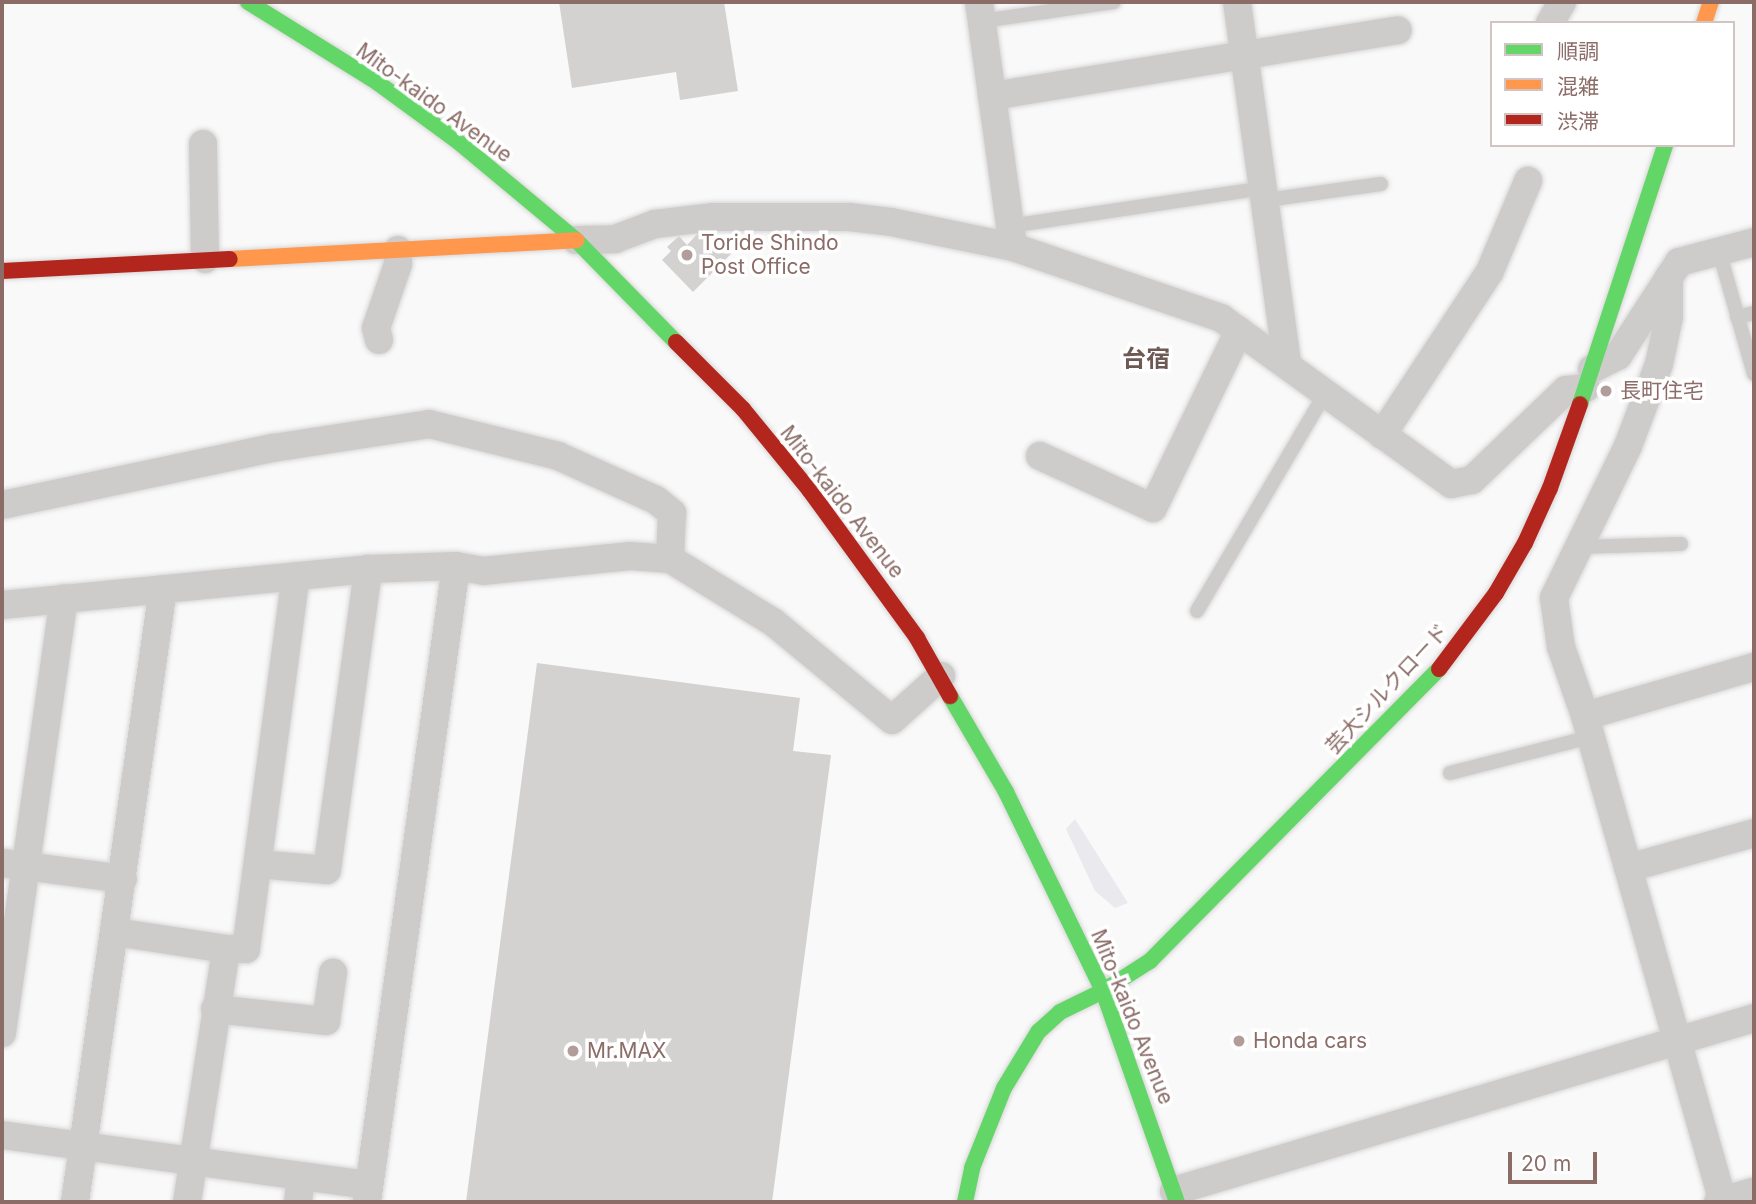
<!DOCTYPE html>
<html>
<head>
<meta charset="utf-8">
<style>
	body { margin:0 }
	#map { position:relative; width:1756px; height:1204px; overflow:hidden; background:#f9f9f9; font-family:Inter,"Noto Sans JP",sans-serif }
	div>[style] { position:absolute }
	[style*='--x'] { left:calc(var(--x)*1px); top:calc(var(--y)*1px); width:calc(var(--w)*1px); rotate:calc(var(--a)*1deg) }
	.green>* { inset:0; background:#eae9ed }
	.building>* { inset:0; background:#d4d1d1 }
	.roads { filter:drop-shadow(0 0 2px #d8d6d6) drop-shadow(0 0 2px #d8d6d6) }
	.lane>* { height:14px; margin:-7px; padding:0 7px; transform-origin:7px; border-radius:7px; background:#cecccb }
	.street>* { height:28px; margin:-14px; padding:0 14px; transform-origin:14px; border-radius:14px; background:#cecccb }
	.fast>* { height:16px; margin:-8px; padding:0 8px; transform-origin:8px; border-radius:8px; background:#63d668 }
	.slow>* { height:16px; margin:-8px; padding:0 8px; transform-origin:8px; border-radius:8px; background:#ff974d }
	.jam>* { height:16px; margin:-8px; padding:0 8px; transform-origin:8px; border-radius:8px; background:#b3261e }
	.dots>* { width:19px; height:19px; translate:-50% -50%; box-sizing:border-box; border:4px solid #fff; border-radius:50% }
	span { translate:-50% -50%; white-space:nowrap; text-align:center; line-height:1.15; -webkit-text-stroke:7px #fff; paint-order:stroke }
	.street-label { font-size:21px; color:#8b6c67 }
	.poi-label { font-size:21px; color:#8b6c67 }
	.left { translate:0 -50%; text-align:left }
	.quarter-label { font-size:24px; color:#6f5955; font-weight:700 }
	.frame { position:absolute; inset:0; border:4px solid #8b6c67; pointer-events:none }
	.legend { position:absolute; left:1490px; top:21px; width:245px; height:126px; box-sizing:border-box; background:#fff; border:2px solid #d1c4c2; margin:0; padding:9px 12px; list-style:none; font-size:21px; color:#8b6c67 }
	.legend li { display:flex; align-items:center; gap:14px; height:35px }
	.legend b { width:35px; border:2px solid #d1c4c2 }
	.scale { position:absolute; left:1508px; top:1152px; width:89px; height:32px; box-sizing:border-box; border:4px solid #8b6c67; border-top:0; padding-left:9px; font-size:21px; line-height:24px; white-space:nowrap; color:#8b6c67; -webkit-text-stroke:5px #fff; paint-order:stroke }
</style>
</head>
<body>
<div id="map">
	<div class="green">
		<div style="clip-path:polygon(1075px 819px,1128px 903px,1115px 908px,1095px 891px,1066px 829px)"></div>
	</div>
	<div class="building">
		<div style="clip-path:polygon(559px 2px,724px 2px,738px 91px,680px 100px,676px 72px,572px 88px)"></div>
		<div style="clip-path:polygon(700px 231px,717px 249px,724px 242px,733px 252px,693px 292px,662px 260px,671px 251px,667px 247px,679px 236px,687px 245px)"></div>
		<div style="clip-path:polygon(537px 663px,800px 698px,793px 751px,831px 755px,772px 1202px,466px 1202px)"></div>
	</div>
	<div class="roads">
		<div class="lane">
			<div style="--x:982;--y:21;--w:133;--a:-8.2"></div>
			<div style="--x:1266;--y:200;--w:116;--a:-7.9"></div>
			<div style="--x:1010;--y:226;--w:258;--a:-8.5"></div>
			<div style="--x:1719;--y:251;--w:128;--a:74.1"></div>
			<div style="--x:1737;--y:317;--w:17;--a:-13"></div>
			<div style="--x:1579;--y:547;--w:102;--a:-1.7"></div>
			<div style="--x:1197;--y:611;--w:254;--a:-59.5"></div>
			<div style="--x:1450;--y:773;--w:145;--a:-14.4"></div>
		</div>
		<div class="street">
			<div style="--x:979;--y:2;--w:247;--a:82.1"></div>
			<div style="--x:1237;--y:2;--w:365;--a:82.1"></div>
			<div style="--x:1550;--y:23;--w:24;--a:-60"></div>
			<div style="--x:992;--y:96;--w:411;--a:-9.2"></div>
			<div style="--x:203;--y:144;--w:115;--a:89"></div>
			<div style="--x:576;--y:240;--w:39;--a:-1"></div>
			<div style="--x:615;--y:239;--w:43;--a:-20.6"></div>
			<div style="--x:655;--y:224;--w:59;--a:-6.8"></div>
			<div style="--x:714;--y:217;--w:135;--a:0"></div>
			<div style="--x:849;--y:217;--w:42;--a:6.8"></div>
			<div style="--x:891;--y:222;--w:125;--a:11.6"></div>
			<div style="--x:1013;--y:247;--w:220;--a:18.8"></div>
			<div style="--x:1221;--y:318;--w:284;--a:35.8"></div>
			<div style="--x:1451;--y:484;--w:21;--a:-11"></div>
			<div style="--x:1472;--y:480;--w:130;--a:-43.8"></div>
			<div style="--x:1566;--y:390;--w:20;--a:-6"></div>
			<div style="--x:1669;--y:277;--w:40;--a:90"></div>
			<div style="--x:1669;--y:317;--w:48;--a:102"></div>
			<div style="--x:1659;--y:364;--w:88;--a:110.7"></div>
			<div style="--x:1628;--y:446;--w:169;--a:116"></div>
			<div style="--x:1554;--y:598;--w:49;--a:81.9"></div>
			<div style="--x:1561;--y:647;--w:73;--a:70.8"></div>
			<div style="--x:1585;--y:716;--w:505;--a:74.15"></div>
			<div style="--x:379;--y:340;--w:12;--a:-104"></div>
			<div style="--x:376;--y:328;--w:68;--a:-71"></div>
			<div style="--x:398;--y:264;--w:14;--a:-90"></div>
			<div style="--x:1592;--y:369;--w:29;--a:-27"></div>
			<div style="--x:1618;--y:356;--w:112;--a:-57"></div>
			<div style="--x:1679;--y:262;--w:78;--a:-14.9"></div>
			<div style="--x:1382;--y:435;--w:196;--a:-56.6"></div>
			<div style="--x:1490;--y:271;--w:98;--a:-67.1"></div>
			<div style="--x:1040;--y:456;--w:124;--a:24.7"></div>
			<div style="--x:1153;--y:508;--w:197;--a:-64.1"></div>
			<div style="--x:2;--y:505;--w:277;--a:-11.9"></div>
			<div style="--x:273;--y:448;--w:158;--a:-8.7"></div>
			<div style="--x:429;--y:424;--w:133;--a:13.9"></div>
			<div style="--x:558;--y:456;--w:107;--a:24.2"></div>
			<div style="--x:656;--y:500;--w:21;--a:39"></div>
			<div style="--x:672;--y:513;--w:46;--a:92.5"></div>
			<div style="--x:2;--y:605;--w:368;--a:-5.6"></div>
			<div style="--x:368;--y:569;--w:88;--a:-2"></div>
			<div style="--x:1585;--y:716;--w:176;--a:-16.2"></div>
			<div style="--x:2;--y:863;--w:122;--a:7.5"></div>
			<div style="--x:258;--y:864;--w:69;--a:5"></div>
			<div style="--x:327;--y:870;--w:304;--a:-82.2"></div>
			<div style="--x:1628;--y:868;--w:131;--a:-15.5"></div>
			<div style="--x:115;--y:932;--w:112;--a:8.7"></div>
			<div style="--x:226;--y:949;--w:20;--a:0"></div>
			<div style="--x:246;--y:949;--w:376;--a:-82.4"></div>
			<div style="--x:215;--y:1009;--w:112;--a:6.2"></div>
			<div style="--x:326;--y:1021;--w:49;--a:-81.7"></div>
			<div style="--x:2;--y:1033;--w:439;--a:-81.9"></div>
			<div style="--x:2;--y:1135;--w:370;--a:7.8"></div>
			<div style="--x:1174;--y:1191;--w:605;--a:-16.61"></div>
			<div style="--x:75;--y:1202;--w:619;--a:-81.83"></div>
			<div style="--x:187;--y:1202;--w:256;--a:-81.2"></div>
			<div style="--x:298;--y:1202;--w:26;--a:-83"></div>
			<div style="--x:367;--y:1202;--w:642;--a:-82.03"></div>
			<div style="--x:456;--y:566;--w:27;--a:10"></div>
			<div style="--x:483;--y:571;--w:148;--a:-5.8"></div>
			<div style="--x:630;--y:556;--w:40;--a:4.3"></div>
			<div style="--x:670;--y:559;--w:121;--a:31.5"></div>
			<div style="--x:773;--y:622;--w:154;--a:39.5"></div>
			<div style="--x:892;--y:720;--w:66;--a:-41.9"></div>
			<div style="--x:1718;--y:1202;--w:37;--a:-16"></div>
		</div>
		<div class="fast">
			<div style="--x:248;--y:2;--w:153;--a:31.9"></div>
			<div style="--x:378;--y:83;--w:97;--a:36.2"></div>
			<div style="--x:456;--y:140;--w:156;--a:39.8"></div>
			<div style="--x:576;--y:240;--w:143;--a:45.6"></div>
			<div style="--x:1580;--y:404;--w:273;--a:-71.8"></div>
			<div style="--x:950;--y:696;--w:111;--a:59.7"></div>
			<div style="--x:1006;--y:792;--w:221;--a:64"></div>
			<div style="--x:1103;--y:991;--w:224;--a:70.7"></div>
			<div style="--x:965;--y:1202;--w:35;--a:-78"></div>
			<div style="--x:972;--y:1168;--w:86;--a:-68.2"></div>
			<div style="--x:1004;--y:1088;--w:66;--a:-58.7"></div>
			<div style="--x:1038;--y:1032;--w:30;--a:-42"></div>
			<div style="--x:1060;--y:1012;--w:48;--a:-26"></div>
			<div style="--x:1103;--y:991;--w:56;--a:-32.6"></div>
			<div style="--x:1150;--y:961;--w:411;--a:-45.3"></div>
		</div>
		<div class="slow">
			<div style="--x:1704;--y:23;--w:22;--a:-72"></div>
			<div style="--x:230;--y:259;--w:347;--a:-3.1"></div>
		</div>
		<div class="jam">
			<div style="--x:2;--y:271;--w:228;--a:-3"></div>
			<div style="--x:676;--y:342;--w:95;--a:45"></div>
			<div style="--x:743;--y:409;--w:106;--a:50.7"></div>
			<div style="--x:810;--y:491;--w:182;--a:53.9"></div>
			<div style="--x:917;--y:638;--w:67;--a:60.4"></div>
			<div style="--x:1439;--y:669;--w:95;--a:-53.1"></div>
			<div style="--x:1496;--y:593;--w:58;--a:-59.9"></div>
			<div style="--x:1525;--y:543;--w:60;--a:-65.6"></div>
			<div style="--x:1550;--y:488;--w:89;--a:-70.3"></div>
		</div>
	</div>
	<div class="dots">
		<div style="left:687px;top:255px;background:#b29d9a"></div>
		<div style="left:1606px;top:391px;background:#b29d9a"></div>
		<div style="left:1239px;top:1041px;background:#b29d9a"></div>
		<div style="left:573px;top:1051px;background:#b29d9a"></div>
	</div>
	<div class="street-label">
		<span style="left:434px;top:103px;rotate:36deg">Mito-kaido Avenue</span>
		<span style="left:842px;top:502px;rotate:52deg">Mito-kaido Avenue</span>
		<span style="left:1387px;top:689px;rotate:-47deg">芸大シルクロード</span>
		<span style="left:1132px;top:1017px;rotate:68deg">Mito-kaido Avenue</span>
	</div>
	<div class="poi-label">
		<span class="left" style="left:701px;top:255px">Toride Shindo<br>Post Office</span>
		<span class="left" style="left:1620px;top:391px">長町住宅</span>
		<span class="left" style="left:1253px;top:1041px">Honda cars</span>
		<span class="left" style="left:587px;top:1051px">Mr.MAX</span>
	</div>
	<div class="quarter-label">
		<span style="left:1146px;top:359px">台宿</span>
	</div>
	<div class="frame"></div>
	<ul class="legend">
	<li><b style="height:9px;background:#63d668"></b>順調</li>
	<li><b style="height:9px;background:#ff974d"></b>混雑</li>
	<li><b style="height:9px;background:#b3261e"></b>渋滞</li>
	</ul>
	<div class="scale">20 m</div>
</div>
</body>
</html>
